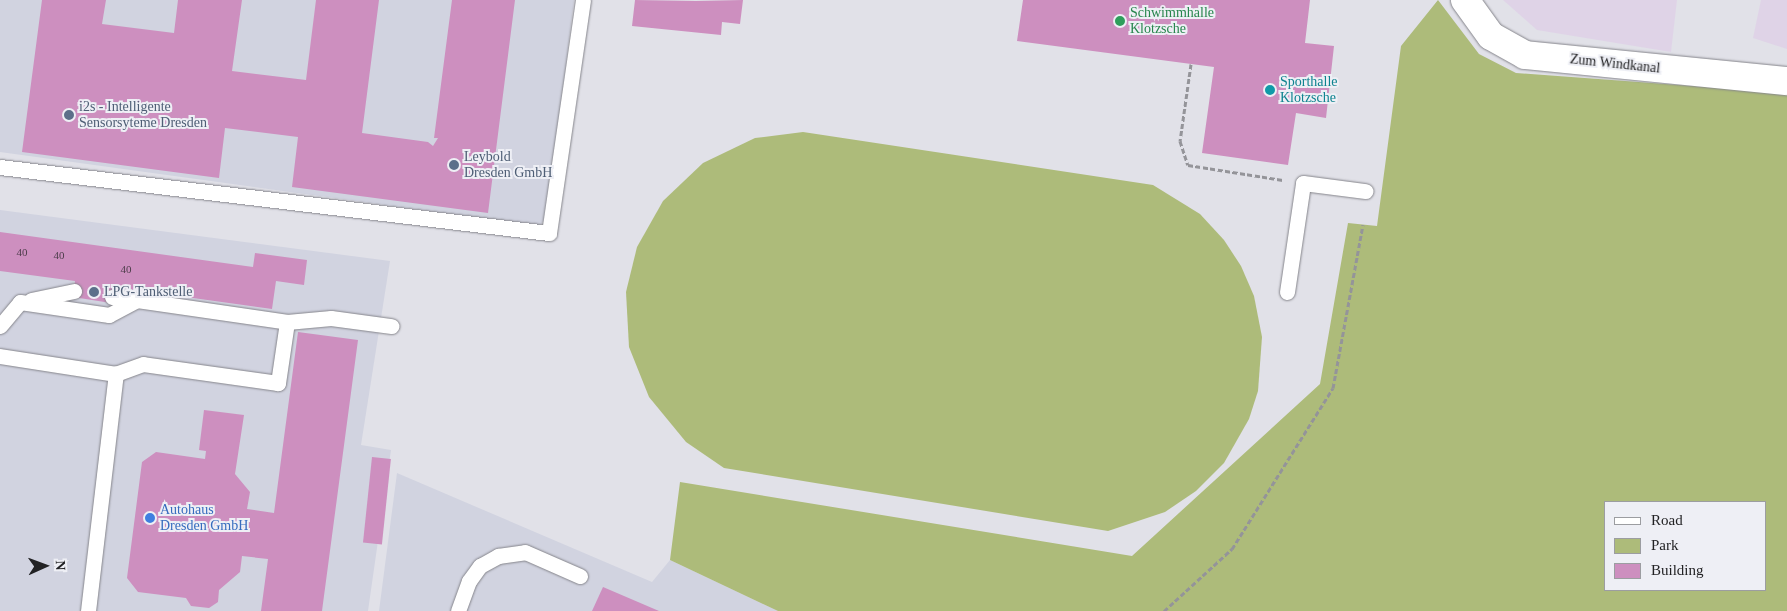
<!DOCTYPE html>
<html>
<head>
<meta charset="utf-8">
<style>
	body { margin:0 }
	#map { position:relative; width:1787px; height:611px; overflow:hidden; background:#e1e1e8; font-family:"Times New Roman",serif }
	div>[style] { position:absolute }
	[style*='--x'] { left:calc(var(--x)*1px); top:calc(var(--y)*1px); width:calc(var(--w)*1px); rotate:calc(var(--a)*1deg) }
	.built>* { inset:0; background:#d1d3e0 }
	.industrial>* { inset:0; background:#dfd3e7 }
	.green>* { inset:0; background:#adbb7a }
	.building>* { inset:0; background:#cd8fbf; transform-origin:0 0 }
	.path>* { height:3px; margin-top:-1.5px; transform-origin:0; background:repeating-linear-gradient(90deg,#949499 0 5px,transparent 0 7.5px) }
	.roads { filter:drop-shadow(0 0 1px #85858b) drop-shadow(0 0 1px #85858b) }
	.lane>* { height:15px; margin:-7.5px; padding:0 7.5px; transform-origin:7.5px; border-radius:7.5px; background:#fff }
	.street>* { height:28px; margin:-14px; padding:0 14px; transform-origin:14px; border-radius:14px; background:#fff }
	.dots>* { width:14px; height:14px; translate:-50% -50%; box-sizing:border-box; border:2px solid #eeeff5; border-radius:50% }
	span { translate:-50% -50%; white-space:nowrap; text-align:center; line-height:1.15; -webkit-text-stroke:4px #eeeff5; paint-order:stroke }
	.number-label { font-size:11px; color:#4d3d4b }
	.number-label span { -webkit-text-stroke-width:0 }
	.leisure-label { font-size:14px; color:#27864d }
	.left { translate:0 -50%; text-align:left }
	.street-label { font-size:14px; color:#222224 }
	.culture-label { font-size:14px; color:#0d838f }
	.service-label { font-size:14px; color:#4e5e75 }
	.shop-label { font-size:14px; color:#366cbe }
	.legend { position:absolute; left:1604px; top:501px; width:162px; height:90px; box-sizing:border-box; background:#eeeff5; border:1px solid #9c9da1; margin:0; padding:6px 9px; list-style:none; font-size:15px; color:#222224 }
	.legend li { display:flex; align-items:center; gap:10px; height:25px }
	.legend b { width:25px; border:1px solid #9c9da1 }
	.north { position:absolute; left:20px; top:541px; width:50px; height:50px; -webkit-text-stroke:4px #eeeff5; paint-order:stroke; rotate:88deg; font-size:14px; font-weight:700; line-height:20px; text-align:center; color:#222224 }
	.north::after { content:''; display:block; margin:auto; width:18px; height:22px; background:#222224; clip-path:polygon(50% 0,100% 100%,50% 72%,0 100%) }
</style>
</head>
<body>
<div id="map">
	<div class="built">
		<div style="clip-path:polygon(0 0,574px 0,547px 217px,540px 225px,530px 225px,0 152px)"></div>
		<div style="clip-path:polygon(0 210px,390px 261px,361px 445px,391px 450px,368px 611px,0 611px)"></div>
		<div style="clip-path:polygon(397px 473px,652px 582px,670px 560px,778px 611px,379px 611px)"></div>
	</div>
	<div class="industrial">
		<div style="clip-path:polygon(1503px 0,1677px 0,1671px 52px,1537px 30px)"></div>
		<div style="clip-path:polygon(1761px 0,1787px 0,1787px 49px,1753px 38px)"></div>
	</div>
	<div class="green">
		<div style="clip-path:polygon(evenodd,1438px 0,1479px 54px,1516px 73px,1787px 93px,1787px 611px,778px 611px,670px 560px,680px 482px,1132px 556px,1320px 384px,1348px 223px,1377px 226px,1401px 46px,1438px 0,1606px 502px,1766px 502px,1766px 590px,1606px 590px,1606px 502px)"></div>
		<div style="clip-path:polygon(803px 132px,1153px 185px,1200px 214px,1224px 240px,1241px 266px,1254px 296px,1262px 337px,1258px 391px,1249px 419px,1224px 463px,1196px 491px,1165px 512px,1108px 531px,724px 468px,686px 442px,649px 397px,629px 347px,626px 292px,637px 247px,663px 201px,703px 163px,755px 138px)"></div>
	</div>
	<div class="building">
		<div style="clip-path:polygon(42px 0,106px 0,102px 24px,174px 33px,178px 0,242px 0,232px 71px,306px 80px,316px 0,379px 0,362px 133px,428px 142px,433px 146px,438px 138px,434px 138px,452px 0,515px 0,488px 213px,292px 187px,298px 137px,225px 128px,219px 178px,22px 152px)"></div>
		<div style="clip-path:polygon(635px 0,696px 1px,743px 0,740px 24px,722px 22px,721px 35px,632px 26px)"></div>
		<div style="clip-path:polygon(1023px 0,1310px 0,1305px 43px,1334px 46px,1326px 118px,1296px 113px,1288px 165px,1202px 153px,1214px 67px,1017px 41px)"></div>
		<div style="clip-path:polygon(0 232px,253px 267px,255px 253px,307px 260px,304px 285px,276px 281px,272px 309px,114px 287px,111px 303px,73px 297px,75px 281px,0 271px)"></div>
		<div style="clip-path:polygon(298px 332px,358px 340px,322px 611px,261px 611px,268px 559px,242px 556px,240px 572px,219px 590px,218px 602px,209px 608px,191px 606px,186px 598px,138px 592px,127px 578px,142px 462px,156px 452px,205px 459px,206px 451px,199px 450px,204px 410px,244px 415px,235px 474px,250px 492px,247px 509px,274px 513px)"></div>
		<div style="left:372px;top:457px;width:19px;height:86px;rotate:6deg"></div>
		<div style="clip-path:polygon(603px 587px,659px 611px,592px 611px)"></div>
	</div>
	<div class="path">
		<div style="--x:1191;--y:64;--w:78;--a:98.1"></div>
		<div style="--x:1180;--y:141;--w:25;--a:72"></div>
		<div style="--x:1188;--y:165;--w:96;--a:9"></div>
		<div style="--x:1164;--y:611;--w:92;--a:-42.4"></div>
		<div style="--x:1232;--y:549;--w:190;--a:-57.9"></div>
		<div style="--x:1333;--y:388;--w:166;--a:-79.6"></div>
	</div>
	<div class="roads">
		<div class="lane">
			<div style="--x:0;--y:167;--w:553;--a:6.86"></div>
			<div style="--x:549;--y:233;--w:235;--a:-81.7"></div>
			<div style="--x:1287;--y:292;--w:110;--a:-81.6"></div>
			<div style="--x:1303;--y:183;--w:63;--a:7.4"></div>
			<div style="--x:112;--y:297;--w:25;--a:7"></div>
			<div style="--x:31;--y:300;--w:44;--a:-11.8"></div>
			<div style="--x:287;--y:322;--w:44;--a:-5.2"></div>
			<div style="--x:331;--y:318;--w:61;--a:7.6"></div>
			<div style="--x:0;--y:326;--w:31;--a:-50"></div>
			<div style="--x:20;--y:302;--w:90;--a:8.3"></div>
			<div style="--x:109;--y:315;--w:32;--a:-28"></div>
			<div style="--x:137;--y:300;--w:152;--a:8.3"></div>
			<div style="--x:287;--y:322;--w:62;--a:98.4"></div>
			<div style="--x:278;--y:383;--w:136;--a:-172"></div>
			<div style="--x:143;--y:364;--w:29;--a:160"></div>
			<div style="--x:116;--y:374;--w:117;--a:-171.2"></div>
			<div style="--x:88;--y:611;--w:239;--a:-83.3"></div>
			<div style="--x:458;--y:611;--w:32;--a:-70"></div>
			<div style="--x:469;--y:581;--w:19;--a:-54"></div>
			<div style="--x:480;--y:566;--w:21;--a:-29"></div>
			<div style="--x:498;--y:556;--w:27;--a:-8"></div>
			<div style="--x:525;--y:552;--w:60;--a:23.6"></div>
		</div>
		<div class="street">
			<div style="--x:1465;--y:0;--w:44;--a:54.2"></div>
			<div style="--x:1491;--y:36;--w:39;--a:29"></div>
			<div style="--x:1525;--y:55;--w:263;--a:5.7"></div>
		</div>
	</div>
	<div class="dots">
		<div style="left:1120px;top:21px;background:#2e9e5b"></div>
		<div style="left:1270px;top:90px;background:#0f9aa8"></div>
		<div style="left:69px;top:115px;background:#5c6f8a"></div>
		<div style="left:454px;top:165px;background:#5c6f8a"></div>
		<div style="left:94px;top:292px;background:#5c6f8a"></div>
		<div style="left:150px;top:518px;background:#3f7fe0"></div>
	</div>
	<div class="number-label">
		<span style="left:22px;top:252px">40</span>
		<span style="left:59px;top:255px">40</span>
		<span style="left:126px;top:269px">40</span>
	</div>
	<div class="leisure-label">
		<span class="left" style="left:1130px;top:21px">Schwimmhalle<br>Klotzsche</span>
	</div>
	<div class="street-label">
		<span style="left:1615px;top:64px;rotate:6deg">Zum Windkanal</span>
	</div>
	<div class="culture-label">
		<span class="left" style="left:1280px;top:90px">Sporthalle<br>Klotzsche</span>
	</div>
	<div class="service-label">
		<span class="left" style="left:79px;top:115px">i2s - Intelligente<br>Sensorsyteme Dresden</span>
		<span class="left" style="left:464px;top:165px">Leybold<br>Dresden GmbH</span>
		<span class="left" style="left:104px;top:292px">LPG-Tankstelle</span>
	</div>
	<div class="shop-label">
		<span class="left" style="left:160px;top:518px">Autohaus<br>Dresden GmbH</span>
	</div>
	<ul class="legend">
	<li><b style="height:6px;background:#fff"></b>Road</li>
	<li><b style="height:14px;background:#adbb7a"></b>Park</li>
	<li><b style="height:14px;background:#cd8fbf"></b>Building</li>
	</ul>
	<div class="north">N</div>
</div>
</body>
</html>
